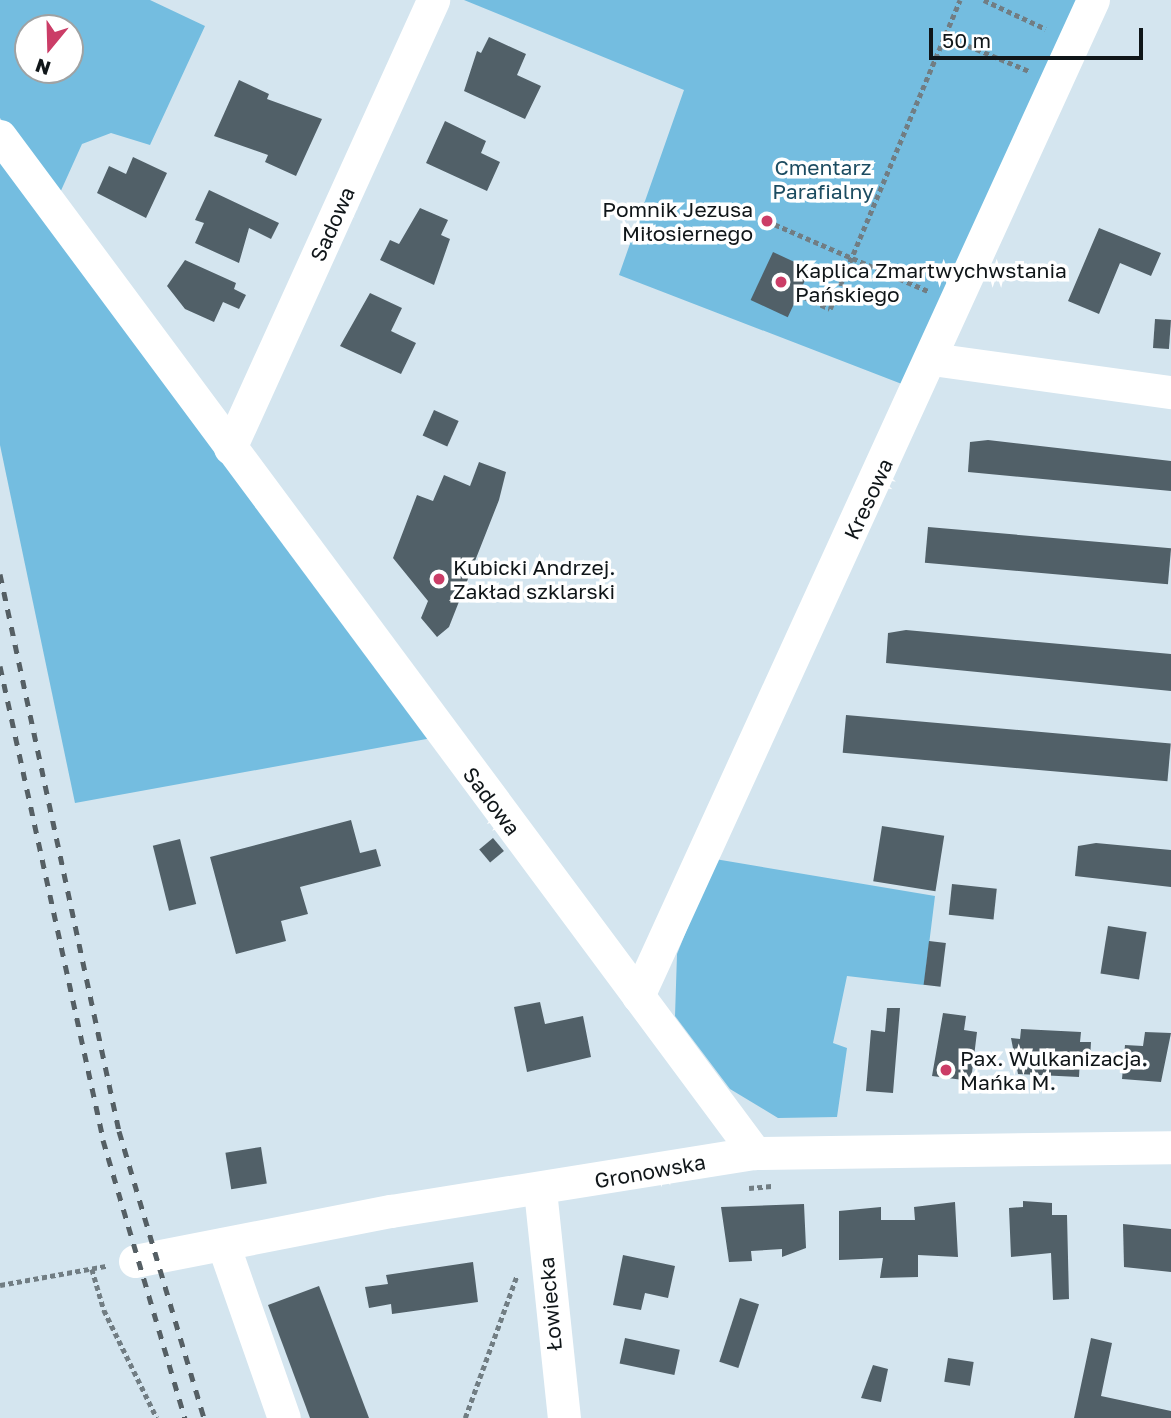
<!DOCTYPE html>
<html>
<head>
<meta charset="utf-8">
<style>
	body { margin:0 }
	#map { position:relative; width:1171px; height:1418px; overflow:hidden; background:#d4e5ef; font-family:"Golos Text",sans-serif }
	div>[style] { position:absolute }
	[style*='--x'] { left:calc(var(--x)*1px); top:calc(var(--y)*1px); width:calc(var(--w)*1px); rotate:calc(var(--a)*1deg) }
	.green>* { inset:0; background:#74bde0 }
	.building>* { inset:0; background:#516068; transform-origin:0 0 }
	.path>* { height:4.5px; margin-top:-2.25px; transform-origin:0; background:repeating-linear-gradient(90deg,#717d83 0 5px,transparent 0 8.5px) }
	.minor>* { height:33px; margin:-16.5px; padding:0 16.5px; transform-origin:16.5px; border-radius:16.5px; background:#fff }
	.rail>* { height:5px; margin-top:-2.5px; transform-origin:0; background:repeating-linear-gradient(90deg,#555f64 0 9px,transparent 0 18px) }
	.dots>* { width:19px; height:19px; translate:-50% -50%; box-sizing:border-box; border:4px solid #fff; border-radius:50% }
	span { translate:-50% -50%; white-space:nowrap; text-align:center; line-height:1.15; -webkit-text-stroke:7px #fff; paint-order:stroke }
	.park-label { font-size:21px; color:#1c4c61 }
	.poi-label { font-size:21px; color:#101619 }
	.right { translate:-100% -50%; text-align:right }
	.left { translate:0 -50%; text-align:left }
	.street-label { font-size:21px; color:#101619 }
	.north { position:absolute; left:14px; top:14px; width:70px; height:70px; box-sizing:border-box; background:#fff; border:2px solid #9fa2a3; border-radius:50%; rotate:199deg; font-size:19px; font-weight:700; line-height:28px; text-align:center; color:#101619 }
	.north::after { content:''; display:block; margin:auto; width:24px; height:32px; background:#cb3d67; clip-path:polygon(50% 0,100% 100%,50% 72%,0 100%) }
	.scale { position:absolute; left:929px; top:28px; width:214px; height:32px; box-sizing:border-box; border:4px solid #101619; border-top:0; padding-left:9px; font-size:21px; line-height:24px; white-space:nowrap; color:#101619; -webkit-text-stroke:5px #fff; paint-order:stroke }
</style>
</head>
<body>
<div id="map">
	<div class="green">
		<div style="clip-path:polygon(evenodd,0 0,150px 0,205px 26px,150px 145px,111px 133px,82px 144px,59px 195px,0 118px,0 0,28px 28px,70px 28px,70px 70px,28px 70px,28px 28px)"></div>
		<div style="clip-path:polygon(464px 0,1078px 0,907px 386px,619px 275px,684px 90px)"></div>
		<div style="clip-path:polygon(0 136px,443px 736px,75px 803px,0 445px)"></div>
		<div style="clip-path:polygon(715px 859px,935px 896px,924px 985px,847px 976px,833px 1043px,847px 1048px,837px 1117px,778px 1118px,730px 1089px,675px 1016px,677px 954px)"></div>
	</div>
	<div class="building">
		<div style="clip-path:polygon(489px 37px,526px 54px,517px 75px,541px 86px,525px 119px,464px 91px,477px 51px,481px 53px)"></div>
		<div style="clip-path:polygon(239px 80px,269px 94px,267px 99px,322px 119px,296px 176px,265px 162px,268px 155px,214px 136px)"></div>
		<div style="clip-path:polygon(445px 121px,486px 141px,481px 153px,500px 162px,487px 191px,426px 163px)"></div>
		<div style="clip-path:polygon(133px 157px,167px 173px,146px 218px,97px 193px,109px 166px,126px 174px)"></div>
		<div style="clip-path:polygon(209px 190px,279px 223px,271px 239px,249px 228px,239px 263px,195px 243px,204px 223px,195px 220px)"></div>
		<div style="clip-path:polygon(420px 208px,448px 220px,441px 235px,450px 239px,434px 285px,380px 260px,390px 240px,399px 244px)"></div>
		<div style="clip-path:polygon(1099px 228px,1161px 253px,1151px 276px,1120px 263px,1099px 314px,1068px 301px)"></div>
		<div style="left:773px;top:252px;width:41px;height:53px;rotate:25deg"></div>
		<div style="clip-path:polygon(185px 260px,236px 283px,234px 289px,246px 295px,239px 309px,223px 302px,214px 322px,185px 309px,167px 286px)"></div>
		<div style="clip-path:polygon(370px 293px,402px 308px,391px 331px,416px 343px,401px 374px,340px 346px)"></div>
		<div style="left:1155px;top:319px;width:16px;height:29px;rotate:4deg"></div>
		<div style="left:434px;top:410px;width:27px;height:28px;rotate:24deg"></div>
		<div style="clip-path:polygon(988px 440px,1171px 461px,1171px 491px,968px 472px,970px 442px)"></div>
		<div style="clip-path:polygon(479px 462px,506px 472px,499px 500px,449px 627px,437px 637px,421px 618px,428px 601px,393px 558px,417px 495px,433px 501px,444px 475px,470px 486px)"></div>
		<div style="left:928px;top:527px;width:244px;height:36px;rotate:5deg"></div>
		<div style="clip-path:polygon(906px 630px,1171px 654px,1171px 691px,886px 663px,888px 633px)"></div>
		<div style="left:846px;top:715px;width:326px;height:38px;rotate:5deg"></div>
		<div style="clip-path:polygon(351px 820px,360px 853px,376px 849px,381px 866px,300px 887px,308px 914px,281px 921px,286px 941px,236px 954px,210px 857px)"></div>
		<div style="left:882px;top:826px;width:63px;height:56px;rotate:9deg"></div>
		<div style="left:493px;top:838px;width:17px;height:18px;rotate:50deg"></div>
		<div style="left:180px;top:839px;width:67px;height:28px;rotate:76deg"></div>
		<div style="clip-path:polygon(1096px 843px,1171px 850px,1171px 887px,1075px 876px,1078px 846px)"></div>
		<div style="left:952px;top:884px;width:45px;height:31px;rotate:6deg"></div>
		<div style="left:1108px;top:926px;width:39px;height:48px;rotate:9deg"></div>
		<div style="left:929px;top:941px;width:17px;height:44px;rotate:7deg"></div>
		<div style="clip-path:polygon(540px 1002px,545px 1024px,583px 1016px,591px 1057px,527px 1072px,514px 1007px)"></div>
		<div style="clip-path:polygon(887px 1008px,900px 1008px,893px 1093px,866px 1091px,871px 1030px,885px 1032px)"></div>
		<div style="clip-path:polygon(943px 1013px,966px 1016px,964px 1030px,977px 1032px,971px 1081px,932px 1076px)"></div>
		<div style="clip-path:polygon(1021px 1029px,1081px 1032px,1080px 1042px,1091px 1042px,1090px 1059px,1080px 1058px,1079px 1077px,1018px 1074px,1011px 1038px,1020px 1039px)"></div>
		<div style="clip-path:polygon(1145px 1032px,1171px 1033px,1161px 1082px,1122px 1079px,1125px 1045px,1143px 1046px)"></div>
		<div style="left:261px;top:1147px;width:37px;height:36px;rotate:81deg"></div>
		<div style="clip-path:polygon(1023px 1201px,1052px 1203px,1052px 1215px,1067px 1215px,1069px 1299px,1053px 1300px,1051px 1253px,1011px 1257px,1009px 1208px,1023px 1207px)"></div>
		<div style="clip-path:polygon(955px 1202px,958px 1257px,918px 1255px,918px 1277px,880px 1278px,883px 1258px,839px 1260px,839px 1211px,881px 1207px,881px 1220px,915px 1220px,914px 1207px)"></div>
		<div style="clip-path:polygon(804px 1204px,806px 1248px,782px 1257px,782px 1249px,751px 1251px,752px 1261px,729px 1262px,721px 1207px)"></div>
		<div style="clip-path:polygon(1123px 1224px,1171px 1229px,1171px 1272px,1124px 1267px)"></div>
		<div style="clip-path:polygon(623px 1255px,675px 1266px,668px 1298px,645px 1293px,641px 1310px,613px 1305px)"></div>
		<div style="clip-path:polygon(473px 1262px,478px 1302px,392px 1314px,391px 1304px,369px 1308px,365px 1287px,388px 1284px,386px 1275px)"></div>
		<div style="clip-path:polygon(319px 1286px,369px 1418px,310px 1418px,268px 1305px)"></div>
		<div style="left:740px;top:1298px;width:20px;height:67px;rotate:18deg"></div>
		<div style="left:625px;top:1338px;width:56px;height:26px;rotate:12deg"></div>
		<div style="clip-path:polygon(1091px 1338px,1112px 1343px,1101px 1396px,1171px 1411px,1171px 1418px,1074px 1418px)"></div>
		<div style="left:948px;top:1358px;width:26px;height:24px;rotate:9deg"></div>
		<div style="clip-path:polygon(873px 1365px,888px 1369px,881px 1402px,861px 1398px)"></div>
	</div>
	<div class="path">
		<div style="--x:984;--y:0;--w:68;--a:25.1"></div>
		<div style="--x:945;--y:36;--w:91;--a:22.6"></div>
		<div style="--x:767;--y:221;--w:176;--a:23.5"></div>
		<div style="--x:798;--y:294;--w:35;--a:25"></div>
		<div style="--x:830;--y:309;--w:335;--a:-67.2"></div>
		<div style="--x:749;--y:1188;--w:23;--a:-5"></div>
		<div style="--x:92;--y:1269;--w:43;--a:73.7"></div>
		<div style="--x:104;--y:1310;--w:120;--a:63.9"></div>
		<div style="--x:0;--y:1285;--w:108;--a:-10.2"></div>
		<div style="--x:465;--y:1418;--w:152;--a:-70"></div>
	</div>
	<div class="minor">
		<div style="--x:0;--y:136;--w:1267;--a:53.41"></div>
		<div style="--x:932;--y:359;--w:241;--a:7.9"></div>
		<div style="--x:230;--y:448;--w:492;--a:-65.6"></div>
		<div style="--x:638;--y:996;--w:1095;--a:-65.45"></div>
		<div style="--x:540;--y:1190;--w:229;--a:84"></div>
		<div style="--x:223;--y:1244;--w:184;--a:70.7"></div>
		<div style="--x:135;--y:1261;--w:261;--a:-11.1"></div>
		<div style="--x:391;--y:1211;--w:369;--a:-9.1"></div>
		<div style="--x:755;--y:1153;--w:416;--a:-0.8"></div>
	</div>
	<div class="rail">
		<div style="--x:0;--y:574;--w:570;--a:77.94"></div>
		<div style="--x:119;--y:1131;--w:299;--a:73.5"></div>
		<div style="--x:0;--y:666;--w:485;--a:77.7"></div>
		<div style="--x:103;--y:1140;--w:290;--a:73.6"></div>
	</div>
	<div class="dots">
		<div style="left:767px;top:221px;background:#cb3d67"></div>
		<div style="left:781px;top:282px;background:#cb3d67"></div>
		<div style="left:439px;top:579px;background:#cb3d67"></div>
		<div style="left:946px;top:1070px;background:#cb3d67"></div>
	</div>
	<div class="park-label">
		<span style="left:823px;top:179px">Cmentarz<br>Parafialny</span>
	</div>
	<div class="poi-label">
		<span class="right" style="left:753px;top:221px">Pomnik Jezusa<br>Miłosiernego</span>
		<span class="left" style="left:795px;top:282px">Kaplica Zmartwychwstania<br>Pańskiego</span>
		<span class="left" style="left:453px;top:579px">Kubicki Andrzej.<br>Zakład szklarski</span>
		<span class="left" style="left:960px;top:1070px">Pax. Wulkanizacja.<br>Mańka M.</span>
	</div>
	<div class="street-label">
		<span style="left:332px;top:224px;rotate:-66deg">Sadowa</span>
		<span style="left:868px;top:499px;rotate:-65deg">Kresowa</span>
		<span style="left:492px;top:801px;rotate:53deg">Sadowa</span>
		<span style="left:650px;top:1171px;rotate:-10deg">Gronowska</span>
		<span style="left:550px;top:1304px;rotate:-95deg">Łowiecka</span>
	</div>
	<div class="north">N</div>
	<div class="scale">50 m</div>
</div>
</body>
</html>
